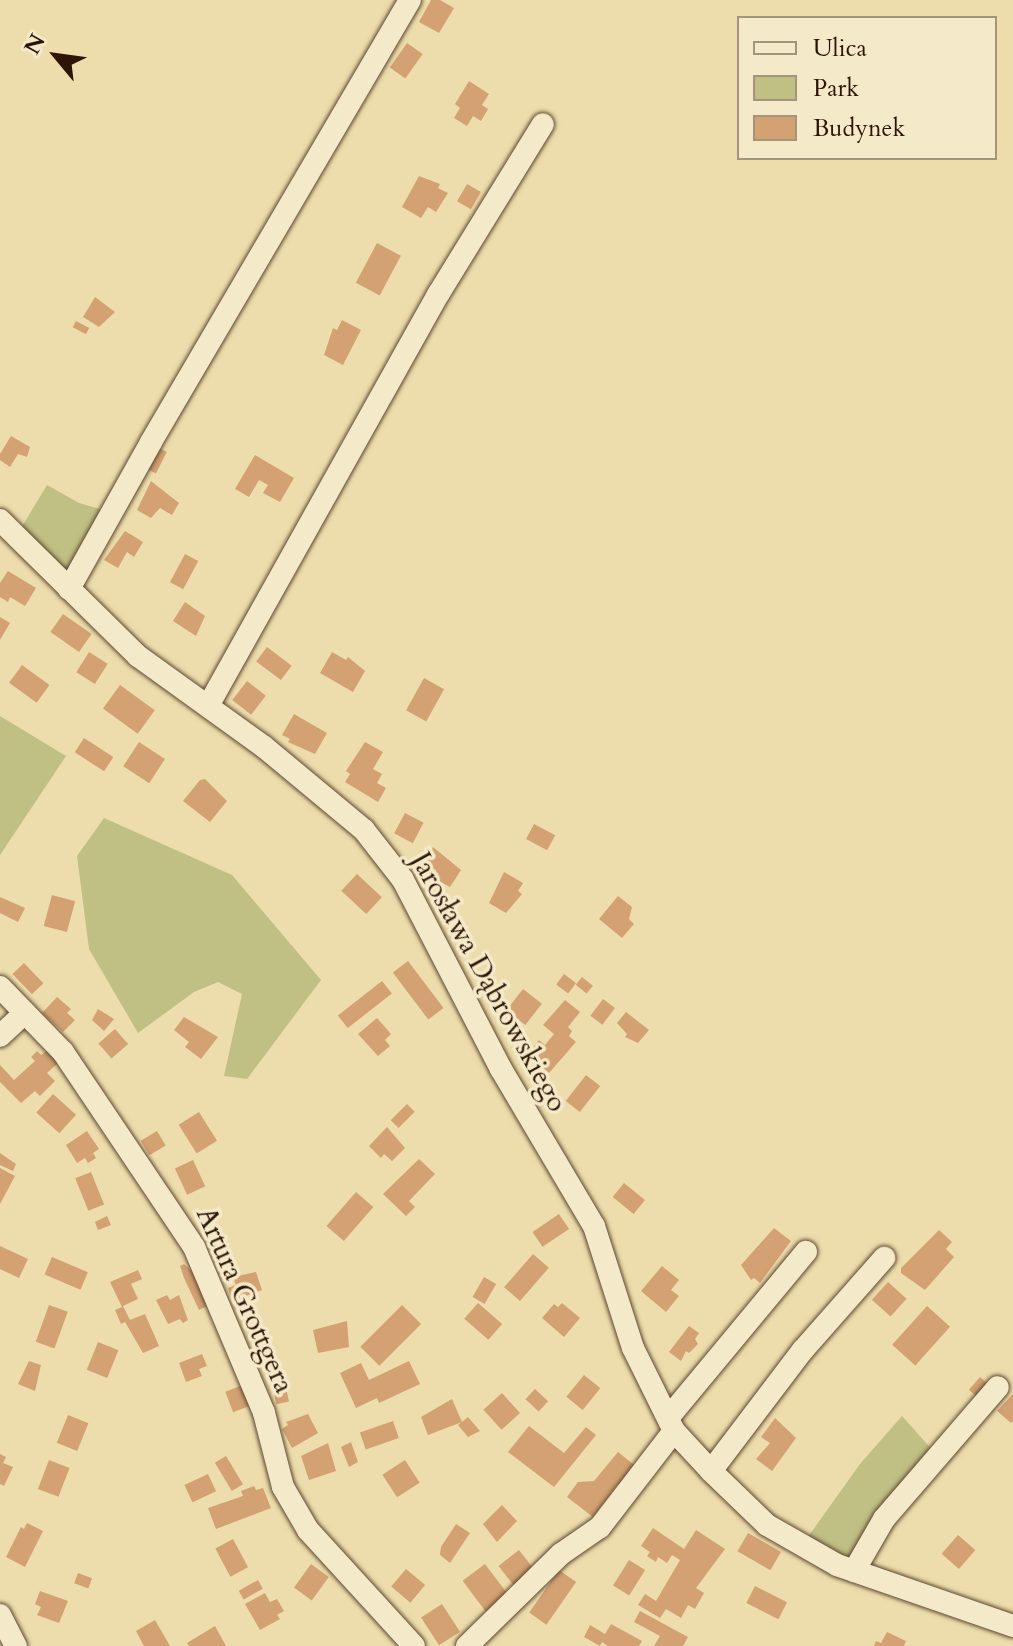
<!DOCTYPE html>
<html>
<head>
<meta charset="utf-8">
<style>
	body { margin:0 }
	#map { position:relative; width:1013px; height:1646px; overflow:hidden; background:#eeddac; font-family:Cardo,serif }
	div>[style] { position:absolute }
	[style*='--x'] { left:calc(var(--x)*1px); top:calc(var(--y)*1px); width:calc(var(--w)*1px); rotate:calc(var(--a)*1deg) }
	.green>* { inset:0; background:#c0bf84 }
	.building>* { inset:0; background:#d3a172; transform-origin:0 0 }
	.roads { filter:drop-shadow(0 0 2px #5c472f) drop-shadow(0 0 2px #5c472f) }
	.minor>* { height:22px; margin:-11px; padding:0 11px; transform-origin:11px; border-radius:11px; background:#f4e9c9 }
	span { translate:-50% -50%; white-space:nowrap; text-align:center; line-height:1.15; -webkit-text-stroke:7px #f4e9c9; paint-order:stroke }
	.street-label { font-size:28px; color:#2c1505 }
	.legend { position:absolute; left:737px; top:16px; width:260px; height:144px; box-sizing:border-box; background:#f4e9c9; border:2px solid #a4947b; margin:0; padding:10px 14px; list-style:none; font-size:24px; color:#2c1505 }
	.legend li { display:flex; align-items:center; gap:16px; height:40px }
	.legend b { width:40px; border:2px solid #a4947b }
	.north { position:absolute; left:16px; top:16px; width:80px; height:80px; -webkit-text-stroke:6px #f4e9c9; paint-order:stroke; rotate:299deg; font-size:22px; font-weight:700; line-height:32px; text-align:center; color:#2c1505 }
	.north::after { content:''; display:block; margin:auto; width:28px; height:36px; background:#2c1505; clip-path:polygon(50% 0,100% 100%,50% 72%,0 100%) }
</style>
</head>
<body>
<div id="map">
	<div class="green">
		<div style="clip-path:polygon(47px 485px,79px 503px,107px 511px,70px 577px,21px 528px)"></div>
		<div style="clip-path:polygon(0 716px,66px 756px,0 855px)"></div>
		<div style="clip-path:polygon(104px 818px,232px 875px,321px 980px,247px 1079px,224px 1076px,242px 994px,218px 982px,194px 992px,138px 1033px,89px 949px,77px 856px)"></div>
		<div style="clip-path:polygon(902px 1416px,935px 1453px,852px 1564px,805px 1541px,860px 1464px)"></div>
	</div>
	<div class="building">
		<div style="clip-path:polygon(431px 0,440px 0,454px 8px,439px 33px,419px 22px)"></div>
		<div style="left:407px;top:43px;width:19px;height:30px;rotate:35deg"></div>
		<div style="clip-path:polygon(469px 81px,489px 94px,482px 105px,488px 109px,481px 121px,473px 116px,467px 126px,454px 118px,460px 108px,455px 104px)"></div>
		<div style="clip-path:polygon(419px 176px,440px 184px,438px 188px,448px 193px,436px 212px,428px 207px,421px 218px,402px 207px)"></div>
		<div style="left:467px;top:184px;width:16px;height:20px;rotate:30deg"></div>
		<div style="left:377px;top:243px;width:27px;height:45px;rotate:28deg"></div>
		<div style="clip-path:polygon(95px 297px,115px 312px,99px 327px,83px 317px)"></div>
		<div style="clip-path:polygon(342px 320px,361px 330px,343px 365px,324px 355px,333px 328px,337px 330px)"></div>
		<div style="left:76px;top:321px;width:15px;height:7px;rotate:28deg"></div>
		<div style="clip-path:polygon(11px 436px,30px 447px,27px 457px,18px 454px,10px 467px,0 460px,0 454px)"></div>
		<div style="left:157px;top:447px;width:11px;height:24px;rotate:27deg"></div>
		<div style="clip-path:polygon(255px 455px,294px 478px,280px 502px,263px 493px,268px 485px,259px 480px,249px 497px,235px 489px)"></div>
		<div style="clip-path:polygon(151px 481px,179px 503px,172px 515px,160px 508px,151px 518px,137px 510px)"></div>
		<div style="clip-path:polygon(125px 531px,143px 542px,134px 557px,127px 552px,118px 568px,104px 560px)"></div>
		<div style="left:185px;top:554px;width:15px;height:32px;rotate:28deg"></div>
		<div style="clip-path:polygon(8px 571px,36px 588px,25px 606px,10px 597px,8px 602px,0 597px,0 583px)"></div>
		<div style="clip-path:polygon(185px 602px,205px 616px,196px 636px,173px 621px)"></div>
		<div style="left:63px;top:614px;width:35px;height:22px;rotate:35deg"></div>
		<div style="clip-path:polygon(0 617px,10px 623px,0 640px)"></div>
		<div style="left:267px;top:647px;width:31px;height:18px;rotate:37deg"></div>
		<div style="left:89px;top:652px;width:22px;height:24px;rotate:32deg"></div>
		<div style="clip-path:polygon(332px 652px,346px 660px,348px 657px,365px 671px,353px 692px,320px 673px)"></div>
		<div style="left:22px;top:665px;width:34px;height:22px;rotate:36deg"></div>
		<div style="left:424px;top:678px;width:23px;height:37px;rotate:29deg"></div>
		<div style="left:247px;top:681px;width:24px;height:24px;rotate:38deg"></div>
		<div style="left:120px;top:685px;width:43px;height:29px;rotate:36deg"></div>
		<div style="clip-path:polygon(294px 714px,327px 733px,315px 754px,288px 742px,290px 739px,282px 735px)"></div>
		<div style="left:84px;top:738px;width:35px;height:17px;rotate:33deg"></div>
		<div style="left:139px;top:742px;width:31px;height:29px;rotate:33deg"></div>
		<div style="clip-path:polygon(365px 742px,383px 752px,373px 769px,382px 774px,377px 783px,386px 788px,378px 802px,345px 782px,350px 774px,346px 771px)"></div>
		<div style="clip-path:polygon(205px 779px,227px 801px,210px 822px,183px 801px,200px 780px)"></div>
		<div style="left:405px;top:813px;width:21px;height:23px;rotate:28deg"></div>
		<div style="left:534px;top:824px;width:24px;height:17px;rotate:28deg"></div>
		<div style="clip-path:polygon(433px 847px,461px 870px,450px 887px,437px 880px,436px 870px,423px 863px)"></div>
		<div style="clip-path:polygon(504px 872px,523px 883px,518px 891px,522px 894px,506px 913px,489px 903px)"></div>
		<div style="left:357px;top:874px;width:34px;height:23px;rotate:43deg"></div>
		<div style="left:52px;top:895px;width:24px;height:32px;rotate:15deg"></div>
		<div style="clip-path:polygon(618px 896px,632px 907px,629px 919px,634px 924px,622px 938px,599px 919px)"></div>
		<div style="clip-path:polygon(0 897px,25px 908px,18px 922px,0 913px)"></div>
		<div style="left:408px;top:961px;width:59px;height:19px;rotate:53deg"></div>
		<div style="left:24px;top:963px;width:28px;height:16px;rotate:46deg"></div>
		<div style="left:564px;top:974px;width:15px;height:13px;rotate:37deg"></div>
		<div style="left:582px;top:977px;width:14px;height:10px;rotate:39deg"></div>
		<div style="left:382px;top:981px;width:16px;height:56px;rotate:52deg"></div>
		<div style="left:523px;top:989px;width:24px;height:27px;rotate:38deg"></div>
		<div style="clip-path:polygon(57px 997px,71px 1009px,67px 1013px,75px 1020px,63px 1032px,42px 1013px)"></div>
		<div style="left:603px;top:999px;width:15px;height:21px;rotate:37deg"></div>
		<div style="clip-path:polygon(565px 1000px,580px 1012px,568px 1027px,572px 1031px,569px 1036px,576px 1042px,549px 1073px,534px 1060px,542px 1050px,533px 1047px,539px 1040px,545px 1045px,554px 1034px,543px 1025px)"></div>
		<div style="clip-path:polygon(98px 1009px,114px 1019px,104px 1031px,92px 1020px)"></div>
		<div style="clip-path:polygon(626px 1012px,649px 1030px,638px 1043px,625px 1037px,627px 1034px,617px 1023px)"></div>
		<div style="clip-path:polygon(184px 1017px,218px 1037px,201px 1059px,185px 1047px,189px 1042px,174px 1030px)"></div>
		<div style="clip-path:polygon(377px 1018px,391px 1034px,385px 1040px,390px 1046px,378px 1056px,358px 1034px)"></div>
		<div style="left:115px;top:1029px;width:20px;height:22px;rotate:49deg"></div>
		<div style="clip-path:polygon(48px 1050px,59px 1062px,47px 1073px,55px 1081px,40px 1096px,35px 1091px,21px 1103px,0 1082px,0 1065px,14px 1080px,35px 1061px,31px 1057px,37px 1051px,41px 1055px)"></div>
		<div style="left:586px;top:1075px;width:18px;height:33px;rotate:38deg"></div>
		<div style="left:53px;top:1094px;width:31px;height:25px;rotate:42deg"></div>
		<div style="left:407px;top:1104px;width:11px;height:23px;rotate:45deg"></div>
		<div style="left:199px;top:1112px;width:34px;height:24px;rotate:58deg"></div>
		<div style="clip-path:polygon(387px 1127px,405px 1148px,392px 1161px,384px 1154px,381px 1158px,369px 1146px)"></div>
		<div style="clip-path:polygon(87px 1131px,99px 1149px,93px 1153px,96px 1158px,88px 1163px,85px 1158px,77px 1163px,66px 1145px)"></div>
		<div style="left:157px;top:1131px;width:17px;height:19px;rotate:59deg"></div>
		<div style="clip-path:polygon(0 1153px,16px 1164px,13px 1171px,0 1165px)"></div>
		<div style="clip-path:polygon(419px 1159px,435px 1174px,409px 1201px,415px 1207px,406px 1216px,383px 1194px)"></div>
		<div style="left:193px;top:1160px;width:29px;height:20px;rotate:65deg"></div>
		<div style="clip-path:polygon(0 1168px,15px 1176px,0 1204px)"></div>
		<div style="left:91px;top:1172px;width:35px;height:17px;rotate:68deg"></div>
		<div style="left:624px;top:1183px;width:27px;height:18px;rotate:39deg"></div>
		<div style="left:356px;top:1192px;width:23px;height:45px;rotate:41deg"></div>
		<div style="left:559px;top:1214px;width:18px;height:32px;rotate:56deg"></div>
		<div style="clip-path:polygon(107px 1216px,111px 1225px,98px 1230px,95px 1222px)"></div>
		<div style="clip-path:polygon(774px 1228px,791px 1241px,760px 1283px,754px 1278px,751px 1280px,741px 1265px)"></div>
		<div style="clip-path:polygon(939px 1230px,952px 1242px,946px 1249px,954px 1257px,925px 1290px,901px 1273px,901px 1268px)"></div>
		<div style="clip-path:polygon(0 1246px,28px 1259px,19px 1278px,0 1269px)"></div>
		<div style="left:533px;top:1254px;width:21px;height:44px;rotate:41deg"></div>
		<div style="left:52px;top:1257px;width:39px;height:19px;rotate:23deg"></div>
		<div style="clip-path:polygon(184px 1264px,194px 1273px,209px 1305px,199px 1310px,184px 1278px,180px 1266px)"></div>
		<div style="clip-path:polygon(662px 1266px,679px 1280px,671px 1290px,679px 1296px,666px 1312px,641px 1291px)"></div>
		<div style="clip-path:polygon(138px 1270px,142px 1279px,131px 1284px,138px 1299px,123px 1306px,130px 1320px,145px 1314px,159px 1346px,143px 1353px,125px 1322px,121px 1324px,115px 1310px,122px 1307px,110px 1282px)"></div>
		<div style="clip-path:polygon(256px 1272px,262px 1290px,232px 1301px,228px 1288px,236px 1285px,233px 1277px)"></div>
		<div style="left:484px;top:1277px;width:14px;height:23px;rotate:30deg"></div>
		<div style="left:888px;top:1282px;width:25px;height:24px;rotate:42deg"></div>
		<div style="clip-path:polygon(167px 1295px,170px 1300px,179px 1295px,188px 1320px,183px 1323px,180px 1319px,168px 1324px,156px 1300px)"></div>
		<div style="left:478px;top:1303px;width:32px;height:21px;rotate:41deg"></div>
		<div style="clip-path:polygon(562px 1303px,580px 1318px,564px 1337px,542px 1318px,554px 1304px,558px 1307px)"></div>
		<div style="left:49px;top:1305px;width:20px;height:39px;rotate:20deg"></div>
		<div style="left:402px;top:1305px;width:27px;height:59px;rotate:45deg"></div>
		<div style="left:927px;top:1306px;width:31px;height:52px;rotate:42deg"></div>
		<div style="clip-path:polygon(347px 1321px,349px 1347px,318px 1353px,313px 1330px)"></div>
		<div style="clip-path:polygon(689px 1326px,699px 1333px,695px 1339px,698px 1344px,689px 1353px,686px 1351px,681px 1361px,669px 1352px)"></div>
		<div style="left:98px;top:1342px;width:22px;height:30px;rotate:22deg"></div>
		<div style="clip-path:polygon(202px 1354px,207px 1366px,199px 1369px,202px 1376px,186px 1382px,179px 1363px)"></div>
		<div style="clip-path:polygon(29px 1361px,41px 1365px,35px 1391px,18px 1384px)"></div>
		<div style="clip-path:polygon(409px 1361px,420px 1384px,379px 1403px,377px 1398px,356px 1408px,340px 1373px,361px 1363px,369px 1380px)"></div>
		<div style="left:584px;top:1375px;width:21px;height:28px;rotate:39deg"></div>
		<div style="left:980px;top:1377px;width:11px;height:17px;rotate:41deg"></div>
		<div style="left:284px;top:1378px;width:24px;height:13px;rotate:78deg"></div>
		<div style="left:243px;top:1385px;width:22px;height:19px;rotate:69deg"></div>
		<div style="left:535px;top:1389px;width:18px;height:14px;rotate:43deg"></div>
		<div style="left:502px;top:1393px;width:27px;height:25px;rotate:48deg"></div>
		<div style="clip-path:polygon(1013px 1394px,1013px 1421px,1011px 1423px,997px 1411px)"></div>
		<div style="clip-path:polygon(452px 1399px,462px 1422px,428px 1435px,421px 1417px)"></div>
		<div style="clip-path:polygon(308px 1414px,318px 1433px,292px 1448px,282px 1429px,288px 1425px,286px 1422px)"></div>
		<div style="left:68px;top:1415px;width:22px;height:30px;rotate:22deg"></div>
		<div style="clip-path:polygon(468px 1417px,480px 1431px,468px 1437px,458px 1425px)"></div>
		<div style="clip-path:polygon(775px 1418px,796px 1438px,772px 1471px,756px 1459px,770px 1443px,761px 1437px)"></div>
		<div style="left:393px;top:1421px;width:18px;height:35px;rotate:71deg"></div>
		<div style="clip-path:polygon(529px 1426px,564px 1453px,586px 1427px,596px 1435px,554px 1487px,508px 1452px)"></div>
		<div style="clip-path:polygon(351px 1442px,358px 1462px,349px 1467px,341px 1447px)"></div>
		<div style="clip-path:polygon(328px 1443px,336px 1471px,309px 1480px,301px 1456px)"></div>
		<div style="clip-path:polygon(618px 1452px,638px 1468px,623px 1487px,618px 1484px,593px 1517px,567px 1497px,578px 1482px,594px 1481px)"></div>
		<div style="clip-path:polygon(0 1454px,6px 1457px,3px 1463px,13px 1467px,4px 1486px,0 1484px)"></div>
		<div style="left:226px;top:1456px;width:33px;height:13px;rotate:59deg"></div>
		<div style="left:49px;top:1460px;width:22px;height:31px;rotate:21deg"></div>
		<div style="left:405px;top:1460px;width:27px;height:27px;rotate:57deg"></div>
		<div style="left:208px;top:1474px;width:19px;height:26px;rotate:65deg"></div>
		<div style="clip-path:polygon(254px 1486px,256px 1490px,263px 1488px,271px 1508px,216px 1529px,208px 1508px,243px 1496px,241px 1491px)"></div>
		<div style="clip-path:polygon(502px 1505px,517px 1521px,497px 1542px,483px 1524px)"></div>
		<div style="clip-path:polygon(27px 1523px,43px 1531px,25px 1567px,6px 1557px,21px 1527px,24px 1529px)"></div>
		<div style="clip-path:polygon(456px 1524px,470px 1533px,450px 1563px,440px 1555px,441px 1547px)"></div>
		<div style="clip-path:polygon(653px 1528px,684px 1549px,696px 1530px,725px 1549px,696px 1588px,704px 1593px,695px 1609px,688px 1605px,681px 1618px,666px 1609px,660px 1618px,638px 1605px,645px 1594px,656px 1601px,680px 1560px,672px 1555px,667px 1563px,658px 1557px,656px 1562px,647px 1556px,650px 1552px,641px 1546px)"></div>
		<div style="left:748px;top:1533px;width:38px;height:21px;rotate:30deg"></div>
		<div style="left:958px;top:1535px;width:23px;height:25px;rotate:41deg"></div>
		<div style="left:233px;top:1539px;width:32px;height:20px;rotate:62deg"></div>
		<div style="left:519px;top:1550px;width:24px;height:26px;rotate:52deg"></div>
		<div style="left:629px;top:1560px;width:19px;height:30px;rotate:32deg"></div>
		<div style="left:311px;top:1564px;width:22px;height:29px;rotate:36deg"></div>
		<div style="left:485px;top:1564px;width:38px;height:28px;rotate:53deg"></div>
		<div style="left:406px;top:1569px;width:25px;height:23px;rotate:40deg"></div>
		<div style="left:559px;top:1570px;width:21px;height:52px;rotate:35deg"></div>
		<div style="left:78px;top:1573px;width:15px;height:11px;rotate:20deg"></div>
		<div style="left:258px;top:1580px;width:10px;height:22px;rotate:61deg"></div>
		<div style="left:755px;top:1586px;width:36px;height:19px;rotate:27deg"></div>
		<div style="clip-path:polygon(40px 1591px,68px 1601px,59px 1623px,37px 1615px,41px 1607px,35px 1604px)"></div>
		<div style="clip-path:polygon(265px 1593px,270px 1602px,277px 1599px,284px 1611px,277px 1615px,280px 1619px,260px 1630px,245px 1604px)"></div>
		<div style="left:442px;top:1604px;width:33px;height:25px;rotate:57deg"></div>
		<div style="clip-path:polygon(640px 1611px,688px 1637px,683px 1646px,654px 1646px,660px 1636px,634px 1622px)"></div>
		<div style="clip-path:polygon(155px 1620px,166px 1639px,170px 1646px,144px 1646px,136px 1631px)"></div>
		<div style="clip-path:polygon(611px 1624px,642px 1641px,639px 1646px,608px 1646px,602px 1642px,600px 1646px,584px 1637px,590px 1625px,605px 1634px)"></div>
		<div style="clip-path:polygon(215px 1626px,226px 1646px,189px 1646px,187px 1643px)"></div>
		<div style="clip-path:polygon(887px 1632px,906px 1641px,904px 1646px,874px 1646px,876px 1641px,881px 1643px)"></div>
	</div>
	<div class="roads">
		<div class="minor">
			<div style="--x:0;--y:520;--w:194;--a:44.6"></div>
			<div style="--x:138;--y:656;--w:154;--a:35.8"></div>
			<div style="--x:263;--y:746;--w:131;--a:39.7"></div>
			<div style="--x:364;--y:830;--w:63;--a:52"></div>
			<div style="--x:403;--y:880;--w:213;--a:62.6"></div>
			<div style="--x:501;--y:1069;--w:182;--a:59.4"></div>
			<div style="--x:594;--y:1226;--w:128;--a:72.3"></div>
			<div style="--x:633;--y:1348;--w:93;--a:63.7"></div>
			<div style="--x:674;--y:1431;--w:54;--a:47.2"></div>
			<div style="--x:711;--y:1471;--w:78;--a:44"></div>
			<div style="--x:767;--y:1525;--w:81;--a:29.7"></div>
			<div style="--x:837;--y:1565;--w:186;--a:19.1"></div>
			<div style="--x:69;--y:589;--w:168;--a:-60.8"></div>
			<div style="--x:151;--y:442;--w:512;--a:-59.63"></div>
			<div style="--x:208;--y:706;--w:473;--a:-60.8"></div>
			<div style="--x:439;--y:293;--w:198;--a:-58.4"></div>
			<div style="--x:0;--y:987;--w:91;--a:45.9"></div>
			<div style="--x:63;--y:1052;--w:235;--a:56.1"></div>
			<div style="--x:194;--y:1247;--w:180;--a:67.1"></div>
			<div style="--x:264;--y:1413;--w:76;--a:75.6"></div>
			<div style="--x:283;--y:1487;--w:50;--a:59.8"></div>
			<div style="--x:308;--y:1530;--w:157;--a:47.6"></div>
			<div style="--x:0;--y:1036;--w:34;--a:-43"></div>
			<div style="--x:668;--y:1418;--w:216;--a:-50.3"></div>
			<div style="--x:711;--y:1471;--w:152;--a:-52.8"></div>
			<div style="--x:803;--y:1350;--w:123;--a:-48.6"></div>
			<div style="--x:854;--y:1571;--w:60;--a:-60"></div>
			<div style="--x:884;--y:1519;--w:174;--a:-49.2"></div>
			<div style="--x:0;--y:1615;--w:35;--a:63"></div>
			<div style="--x:467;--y:1646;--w:132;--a:-44.4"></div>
			<div style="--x:561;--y:1554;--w:47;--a:-34.7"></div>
			<div style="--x:600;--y:1527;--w:121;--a:-52.4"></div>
		</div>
	</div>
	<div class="street-label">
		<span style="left:489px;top:982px;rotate:61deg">Jarosława Dąbrowskiego</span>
		<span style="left:245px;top:1300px;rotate:66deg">Artura Grottgera</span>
	</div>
	<ul class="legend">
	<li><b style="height:10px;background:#f4e9c9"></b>Ulica</li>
	<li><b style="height:22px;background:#c0bf84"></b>Park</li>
	<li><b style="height:22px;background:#d3a172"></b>Budynek</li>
	</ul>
	<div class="north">N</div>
</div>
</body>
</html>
